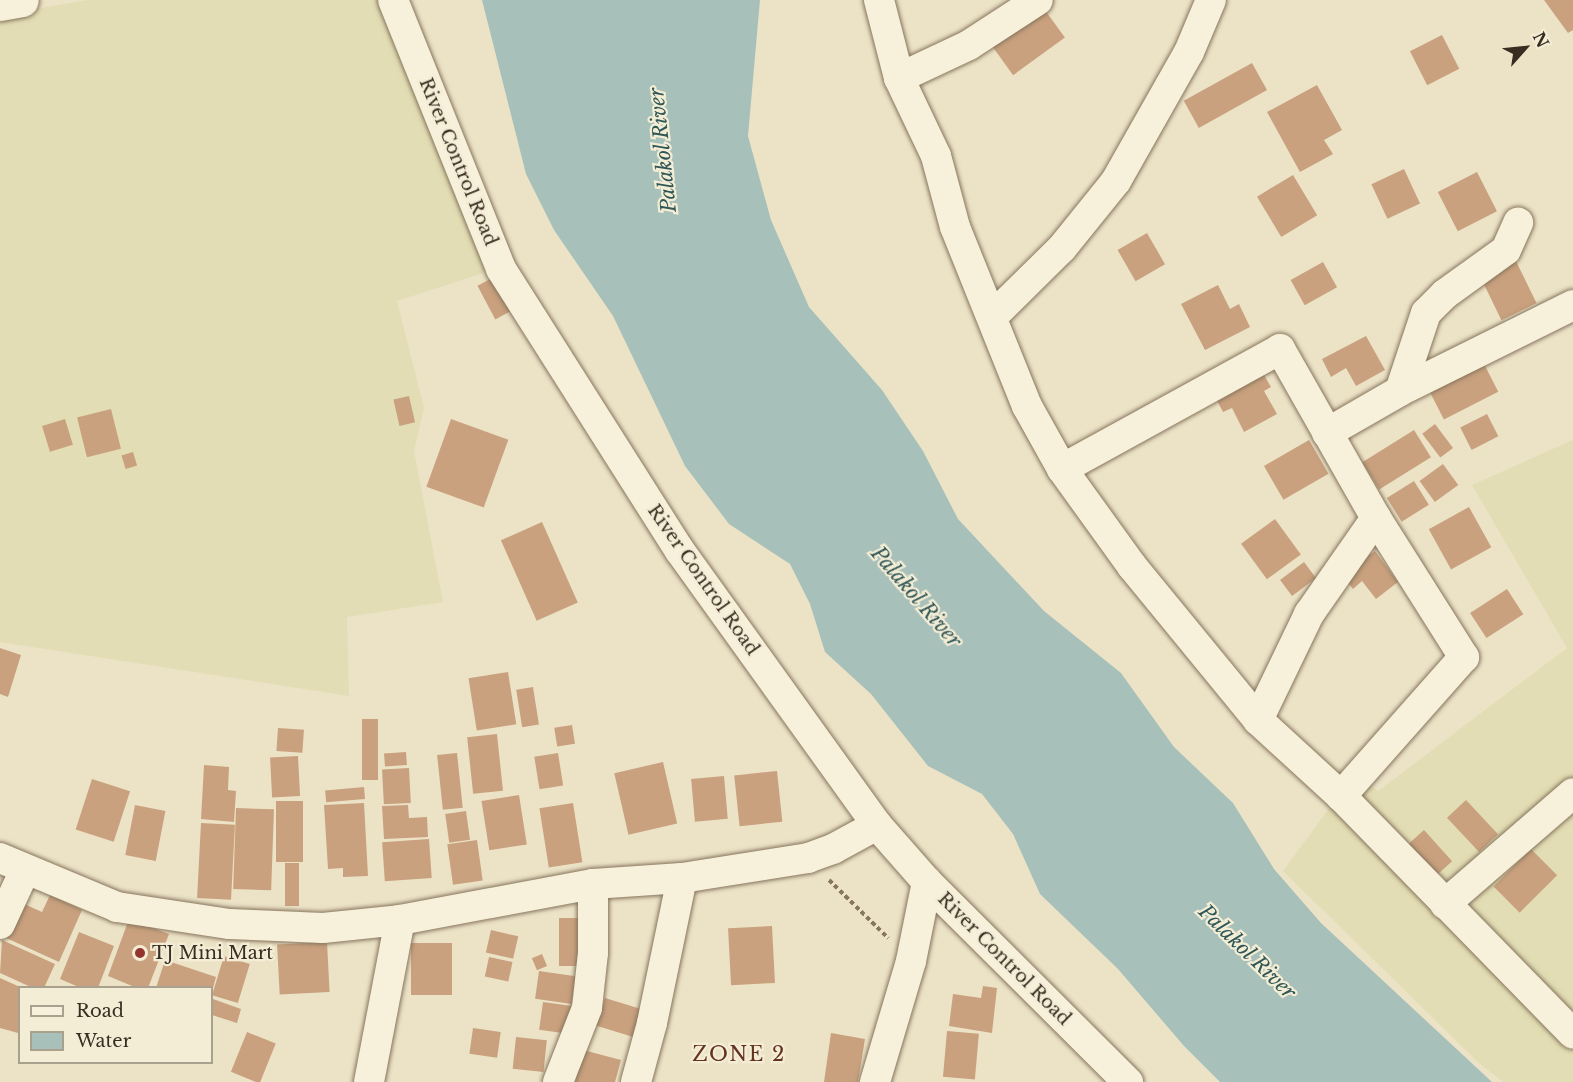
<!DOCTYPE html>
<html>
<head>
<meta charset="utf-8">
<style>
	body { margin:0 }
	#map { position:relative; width:1573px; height:1082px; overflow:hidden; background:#ece3c7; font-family:"Libre Baskerville",serif }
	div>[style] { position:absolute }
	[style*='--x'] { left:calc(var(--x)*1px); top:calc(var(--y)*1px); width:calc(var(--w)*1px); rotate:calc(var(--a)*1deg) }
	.farmland>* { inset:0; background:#e2ddb4 }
	.water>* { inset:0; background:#a8c0ba }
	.building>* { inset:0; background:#c9a17e; transform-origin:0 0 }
	.path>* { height:4px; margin-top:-2px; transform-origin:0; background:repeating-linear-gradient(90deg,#87755d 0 4.5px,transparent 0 7.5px) }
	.roads { filter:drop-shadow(0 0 2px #87755d) drop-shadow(0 0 2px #87755d) }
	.street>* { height:30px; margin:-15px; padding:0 15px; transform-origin:15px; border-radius:15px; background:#f7f0da }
	.secondary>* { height:33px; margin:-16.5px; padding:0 16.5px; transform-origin:16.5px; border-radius:16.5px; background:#f7f0da }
	.dots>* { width:16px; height:16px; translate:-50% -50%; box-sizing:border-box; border:3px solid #f4edd6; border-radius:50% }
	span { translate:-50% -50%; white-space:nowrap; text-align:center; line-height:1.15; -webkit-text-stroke:4.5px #f4edd6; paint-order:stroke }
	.street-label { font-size:18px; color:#382d20 }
	.poi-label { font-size:18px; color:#382d20 }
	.left { translate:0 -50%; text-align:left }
	.water-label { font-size:20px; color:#305757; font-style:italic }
	.neighbourhood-label { font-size:20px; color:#633221; letter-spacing:1.5px }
	.legend { position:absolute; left:18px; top:986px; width:195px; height:78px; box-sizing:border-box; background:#f4edd6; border:2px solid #a9a08d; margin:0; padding:8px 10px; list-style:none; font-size:18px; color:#382d20 }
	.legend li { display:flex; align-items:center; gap:12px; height:30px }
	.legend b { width:30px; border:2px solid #a9a08d }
	.north { position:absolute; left:1495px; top:18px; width:60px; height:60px; -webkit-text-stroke:4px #f4edd6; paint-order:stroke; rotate:63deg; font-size:16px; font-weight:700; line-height:24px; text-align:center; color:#382d20 }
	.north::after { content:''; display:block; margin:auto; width:21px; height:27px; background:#382d20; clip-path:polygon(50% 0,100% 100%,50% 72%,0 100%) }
</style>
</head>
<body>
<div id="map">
	<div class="farmland">
		<div style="clip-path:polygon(88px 0,384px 0,496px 269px,397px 301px,424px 408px,414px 451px,443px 602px,347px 617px,349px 696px,0 642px,0 15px)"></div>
		<div style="clip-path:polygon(1573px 440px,1573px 1025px,1354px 793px,1366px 783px,1378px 791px,1567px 648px,1472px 485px)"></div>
		<div style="clip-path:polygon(1336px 799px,1573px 1043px,1573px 1082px,1503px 1082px,1479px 1063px,1283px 871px)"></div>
	</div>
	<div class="water">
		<div style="clip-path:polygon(482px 0,760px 0,748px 136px,771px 220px,809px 307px,882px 390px,923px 451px,958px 519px,1044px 611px,1121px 673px,1174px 747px,1233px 803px,1274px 869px,1321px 923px,1492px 1082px,1220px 1082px,1184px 1046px,1118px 969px,1040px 894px,1013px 834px,982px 794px,928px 766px,871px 694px,825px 652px,810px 604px,790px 564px,729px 524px,685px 466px,613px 316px,554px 230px,526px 174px)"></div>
	</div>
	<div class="building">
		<div style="clip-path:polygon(1544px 0,1573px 0,1573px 30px,1568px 33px)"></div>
		<div style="left:1042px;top:6px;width:39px;height:64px;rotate:54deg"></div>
		<div style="left:1442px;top:35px;width:38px;height:36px;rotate:63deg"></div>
		<div style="left:1252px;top:63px;width:31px;height:78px;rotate:61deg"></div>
		<div style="clip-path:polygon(1317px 85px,1342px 130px,1324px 140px,1333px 154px,1300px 172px,1267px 112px)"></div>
		<div style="left:1404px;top:169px;width:38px;height:36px;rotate:65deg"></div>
		<div style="left:1477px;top:172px;width:44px;height:44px;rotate:63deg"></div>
		<div style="left:1293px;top:175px;width:47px;height:42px;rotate:59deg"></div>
		<div style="left:1147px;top:233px;width:36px;height:34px;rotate:60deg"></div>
		<div style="left:1515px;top:259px;width:49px;height:39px;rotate:64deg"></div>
		<div style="left:1323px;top:262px;width:29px;height:37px;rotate:61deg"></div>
		<div style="left:496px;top:276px;width:38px;height:21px;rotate:62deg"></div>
		<div style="clip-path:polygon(1218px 285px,1230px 309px,1239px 304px,1250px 327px,1205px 350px,1181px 304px)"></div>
		<div style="clip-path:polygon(1366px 336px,1385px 370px,1356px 386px,1346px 368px,1331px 377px,1322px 359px)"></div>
		<div style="left:1481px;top:358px;width:38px;height:61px;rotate:63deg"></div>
		<div style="clip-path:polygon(1261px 370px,1271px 387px,1264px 391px,1277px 414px,1244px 432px,1232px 408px,1223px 412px,1214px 395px)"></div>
		<div style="left:409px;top:396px;width:27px;height:16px;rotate:77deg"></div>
		<div style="left:111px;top:409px;width:41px;height:35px;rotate:76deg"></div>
		<div style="left:1487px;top:414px;width:25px;height:30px;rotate:63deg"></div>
		<div style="left:65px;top:419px;width:27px;height:24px;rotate:73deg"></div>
		<div style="left:451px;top:419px;width:61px;height:72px;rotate:20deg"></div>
		<div style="left:1435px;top:424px;width:30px;height:16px;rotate:53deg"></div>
		<div style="left:1414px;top:430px;width:32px;height:61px;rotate:58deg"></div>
		<div style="left:1309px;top:440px;width:39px;height:52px;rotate:60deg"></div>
		<div style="left:133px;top:452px;width:14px;height:12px;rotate:73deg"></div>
		<div style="left:1443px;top:464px;width:26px;height:29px;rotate:54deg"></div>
		<div style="left:1414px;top:481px;width:28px;height:32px;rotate:58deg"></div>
		<div style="left:1469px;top:507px;width:46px;height:46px;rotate:61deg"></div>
		<div style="left:1275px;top:519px;width:44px;height:42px;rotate:54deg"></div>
		<div style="left:542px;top:522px;width:88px;height:45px;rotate:66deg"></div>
		<div style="clip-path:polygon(1375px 551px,1398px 582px,1376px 599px,1362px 581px,1353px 589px,1342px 575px)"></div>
		<div style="left:1304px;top:562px;width:20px;height:30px;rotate:53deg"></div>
		<div style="left:1507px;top:589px;width:30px;height:44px;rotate:57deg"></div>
		<div style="clip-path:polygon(0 648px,21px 655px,8px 697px,0 694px)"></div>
		<div style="left:508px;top:672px;width:53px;height:40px;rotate:81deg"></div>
		<div style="left:533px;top:687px;width:38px;height:17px;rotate:81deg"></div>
		<div style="left:362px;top:719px;width:16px;height:61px"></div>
		<div style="left:572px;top:725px;width:19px;height:18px;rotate:81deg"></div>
		<div style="left:278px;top:728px;width:26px;height:23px;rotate:4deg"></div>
		<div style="left:497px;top:734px;width:57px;height:30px;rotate:84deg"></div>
		<div style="left:406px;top:752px;width:13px;height:22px;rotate:86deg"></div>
		<div style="left:457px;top:753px;width:55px;height:20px;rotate:84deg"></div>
		<div style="left:558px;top:753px;width:33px;height:24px;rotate:81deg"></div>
		<div style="left:298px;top:756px;width:40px;height:28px;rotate:87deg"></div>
		<div style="left:663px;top:762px;width:63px;height:50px;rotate:77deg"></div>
		<div style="clip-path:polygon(204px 765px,229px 767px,228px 790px,236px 791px,234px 822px,201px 819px)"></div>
		<div style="left:409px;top:768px;width:35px;height:27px;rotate:87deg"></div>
		<div style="left:777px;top:771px;width:51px;height:43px;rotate:84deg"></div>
		<div style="left:724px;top:776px;width:43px;height:33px;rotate:85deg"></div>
		<div style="left:92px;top:779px;width:40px;height:53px;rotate:18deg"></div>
		<div style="left:364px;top:787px;width:12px;height:39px;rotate:85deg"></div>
		<div style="left:519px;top:795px;width:50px;height:38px;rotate:81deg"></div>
		<div style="left:1466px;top:800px;width:47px;height:26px;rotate:47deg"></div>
		<div style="left:276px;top:801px;width:27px;height:61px"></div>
		<div style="clip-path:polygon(364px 803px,368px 876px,343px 877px,343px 868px,328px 869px,324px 805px)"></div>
		<div style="left:573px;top:803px;width:60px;height:34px;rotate:81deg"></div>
		<div style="left:135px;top:805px;width:31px;height:51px;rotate:11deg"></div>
		<div style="clip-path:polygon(408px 805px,409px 818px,427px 817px,428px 837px,384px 839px,382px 806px)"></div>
		<div style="left:236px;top:808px;width:38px;height:81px;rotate:2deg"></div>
		<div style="left:466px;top:811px;width:29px;height:21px;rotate:82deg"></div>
		<div style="left:201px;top:823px;width:34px;height:75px;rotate:3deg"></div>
		<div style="left:1424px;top:830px;width:42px;height:25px;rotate:48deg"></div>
		<div style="left:429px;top:839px;width:39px;height:47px;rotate:86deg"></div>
		<div style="left:477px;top:840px;width:41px;height:30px;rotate:82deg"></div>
		<div style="left:1531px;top:849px;width:37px;height:53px;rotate:45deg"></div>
		<div style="left:285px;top:863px;width:14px;height:43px"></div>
		<div style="clip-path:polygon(50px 895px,82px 910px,59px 962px,4px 937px,20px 902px,42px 912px)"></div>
		<div style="left:559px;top:918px;width:32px;height:48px"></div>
		<div style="clip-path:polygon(129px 919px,169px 934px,148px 988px,137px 988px,108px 976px)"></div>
		<div style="left:772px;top:926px;width:57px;height:44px;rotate:87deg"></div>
		<div style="left:491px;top:930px;width:28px;height:23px;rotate:13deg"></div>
		<div style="clip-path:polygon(79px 932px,114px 946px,98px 988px,81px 988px,60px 979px)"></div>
		<div style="clip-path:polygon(2px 940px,55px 964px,44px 988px,33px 988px,0 973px)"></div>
		<div style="left:327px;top:942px;width:50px;height:50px;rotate:87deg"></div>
		<div style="left:411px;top:943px;width:41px;height:52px"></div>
		<div style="left:542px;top:954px;width:13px;height:11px;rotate:67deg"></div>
		<div style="left:224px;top:956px;width:27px;height:41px;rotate:17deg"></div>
		<div style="left:489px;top:957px;width:24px;height:20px;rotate:12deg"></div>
		<div style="clip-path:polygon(165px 960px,216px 977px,213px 988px,156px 988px)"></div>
		<div style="left:539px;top:971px;width:37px;height:28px;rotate:8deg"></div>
		<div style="clip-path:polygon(0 978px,20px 987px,18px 1033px,0 1028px)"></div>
		<div style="clip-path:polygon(983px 986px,997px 988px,992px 1033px,949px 1026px,953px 994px,981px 998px)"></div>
		<div style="left:605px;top:998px;width:41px;height:29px;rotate:17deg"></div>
		<div style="clip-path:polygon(213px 999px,241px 1009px,237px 1023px,212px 1015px)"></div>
		<div style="left:543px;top:1002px;width:35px;height:28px;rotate:8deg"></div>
		<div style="left:473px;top:1028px;width:28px;height:26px;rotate:8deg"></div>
		<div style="left:947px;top:1031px;width:32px;height:46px;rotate:5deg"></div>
		<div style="left:247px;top:1032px;width:31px;height:43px;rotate:22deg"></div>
		<div style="clip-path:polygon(831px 1033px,865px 1039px,858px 1082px,824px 1082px)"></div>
		<div style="left:516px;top:1037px;width:31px;height:32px;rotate:6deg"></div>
		<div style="clip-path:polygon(583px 1050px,621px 1060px,615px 1082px,575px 1082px)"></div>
	</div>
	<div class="path">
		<div style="--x:829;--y:880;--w:83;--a:44.5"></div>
	</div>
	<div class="roads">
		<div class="street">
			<div style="--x:393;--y:0;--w:290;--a:68.1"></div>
			<div style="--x:501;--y:269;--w:334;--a:57.6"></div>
			<div style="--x:680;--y:551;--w:337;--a:54.3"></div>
			<div style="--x:877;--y:825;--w:76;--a:48.7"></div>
			<div style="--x:927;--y:882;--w:284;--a:44.9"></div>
			<div style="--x:879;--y:0;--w:81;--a:75.6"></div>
			<div style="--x:899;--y:78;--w:86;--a:64.6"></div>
			<div style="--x:936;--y:156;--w:73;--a:75"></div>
			<div style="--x:955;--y:227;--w:193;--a:68.1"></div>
			<div style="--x:1027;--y:406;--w:72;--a:60.9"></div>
			<div style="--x:1062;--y:469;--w:120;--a:54.2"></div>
			<div style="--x:1132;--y:566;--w:199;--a:50.7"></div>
			<div style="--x:1258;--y:720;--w:113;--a:42.5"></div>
			<div style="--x:1341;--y:796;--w:332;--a:45.7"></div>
			<div style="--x:899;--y:78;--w:77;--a:-25.2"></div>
			<div style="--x:969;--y:45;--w:82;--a:-33.1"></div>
			<div style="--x:992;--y:317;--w:98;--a:-44.6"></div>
			<div style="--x:1062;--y:248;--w:86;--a:-51.1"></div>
			<div style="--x:1116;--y:181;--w:148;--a:-60.5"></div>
			<div style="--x:1189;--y:52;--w:56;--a:-67.1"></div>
			<div style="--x:1400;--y:391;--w:82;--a:-71.6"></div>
			<div style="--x:1426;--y:313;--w:27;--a:-45"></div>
			<div style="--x:1445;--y:294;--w:75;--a:-35.8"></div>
			<div style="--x:1506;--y:250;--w:30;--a:-66"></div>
			<div style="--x:1327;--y:433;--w:84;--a:-29.9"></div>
			<div style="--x:1400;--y:391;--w:193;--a:-26.4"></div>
			<div style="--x:1062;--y:469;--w:249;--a:-28.8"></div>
			<div style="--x:1280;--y:349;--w:194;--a:60.4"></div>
			<div style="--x:1376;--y:518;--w:165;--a:57.7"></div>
			<div style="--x:1464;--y:657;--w:186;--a:131.5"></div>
			<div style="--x:1258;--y:720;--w:118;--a:-64.3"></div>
			<div style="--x:1309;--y:614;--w:117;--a:-55.1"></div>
			<div style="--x:0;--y:858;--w:127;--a:22.7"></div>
			<div style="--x:117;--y:907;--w:114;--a:8.6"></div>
			<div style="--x:230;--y:924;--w:93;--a:2.5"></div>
			<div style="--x:323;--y:928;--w:77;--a:-5.9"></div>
			<div style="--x:400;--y:920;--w:196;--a:-10.6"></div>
			<div style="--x:593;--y:884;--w:89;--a:-3.9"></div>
			<div style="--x:682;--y:878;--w:128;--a:-9"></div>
			<div style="--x:808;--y:858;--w:27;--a:-20"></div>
			<div style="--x:833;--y:849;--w:50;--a:-28.6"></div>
			<div style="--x:1445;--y:904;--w:169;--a:-40.9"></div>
			<div style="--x:0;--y:924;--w:60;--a:-65.2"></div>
			<div style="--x:369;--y:1082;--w:165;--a:-79.2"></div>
			<div style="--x:558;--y:1082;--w:79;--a:-68.6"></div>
			<div style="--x:587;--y:1008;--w:55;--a:-83.8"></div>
			<div style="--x:593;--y:953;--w:69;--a:-90"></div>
			<div style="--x:636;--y:1082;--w:61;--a:-74.8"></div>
			<div style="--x:652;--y:1023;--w:148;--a:-78.3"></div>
			<div style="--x:875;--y:1082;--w:126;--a:-73.4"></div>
			<div style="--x:911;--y:961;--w:81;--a:-78.6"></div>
		</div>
		<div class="secondary">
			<div style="--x:0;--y:4;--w:22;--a:-10"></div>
		</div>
	</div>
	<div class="dots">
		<div style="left:140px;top:953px;background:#94342f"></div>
	</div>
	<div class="street-label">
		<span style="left:458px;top:162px;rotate:68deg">River Control Road</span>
		<span style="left:703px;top:580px;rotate:55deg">River Control Road</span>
		<span style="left:1004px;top:959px;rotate:45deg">River Control Road</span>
	</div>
	<div class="poi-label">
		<span class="left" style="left:152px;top:953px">TJ Mini Mart</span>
	</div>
	<div class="water-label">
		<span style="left:663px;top:150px;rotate:-96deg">Palakol River</span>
		<span style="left:916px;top:597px;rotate:49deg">Palakol River</span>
		<span style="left:1247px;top:952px;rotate:44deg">Palakol River</span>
	</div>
	<div class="neighbourhood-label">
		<span style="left:739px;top:1054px">ZONE 2</span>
	</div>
	<ul class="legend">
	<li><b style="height:8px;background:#f7f0da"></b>Road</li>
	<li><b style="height:16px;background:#a8c0ba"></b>Water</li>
	</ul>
	<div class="north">N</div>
</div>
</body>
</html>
